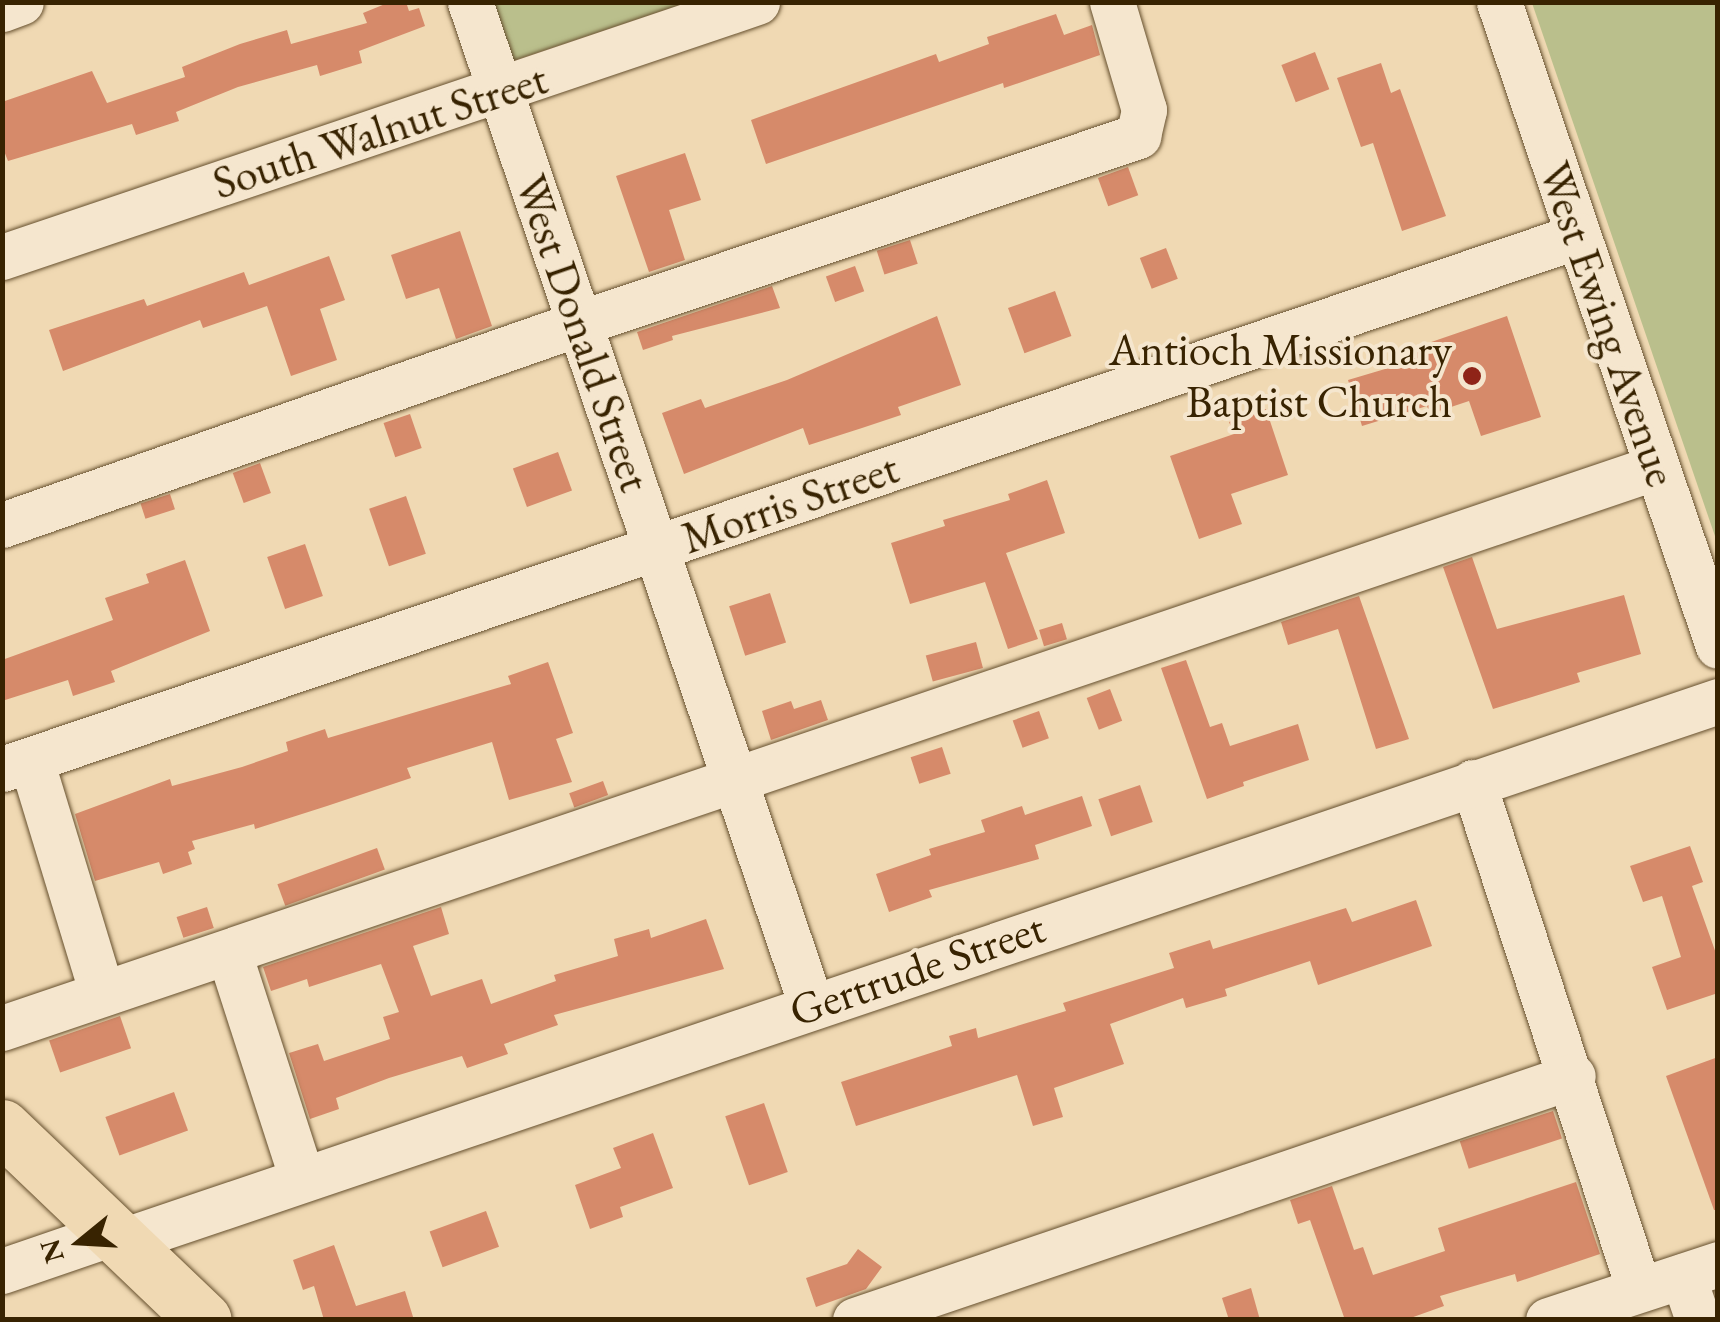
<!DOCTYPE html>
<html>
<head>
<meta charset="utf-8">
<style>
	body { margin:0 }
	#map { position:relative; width:1720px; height:1322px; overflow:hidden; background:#f0d9b3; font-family:"EB Garamond",serif }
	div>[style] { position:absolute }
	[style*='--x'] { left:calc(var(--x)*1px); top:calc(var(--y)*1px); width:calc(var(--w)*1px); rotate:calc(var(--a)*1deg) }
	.green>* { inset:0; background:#babf8c }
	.building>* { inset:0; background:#d68a6a; transform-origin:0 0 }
	.roads { filter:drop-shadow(0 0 2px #66502e) drop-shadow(0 0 2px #66502e) }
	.minor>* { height:45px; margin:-22.5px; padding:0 22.5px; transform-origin:22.5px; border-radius:22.5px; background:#f5e6ce }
	.major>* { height:55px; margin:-27.5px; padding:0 27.5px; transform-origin:27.5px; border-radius:27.5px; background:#f0d9b3 }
	.dots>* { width:28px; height:28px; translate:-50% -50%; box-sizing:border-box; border:5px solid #f5e6ce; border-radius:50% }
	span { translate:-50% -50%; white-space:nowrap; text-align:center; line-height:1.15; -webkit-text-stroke:8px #f5e6ce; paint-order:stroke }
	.street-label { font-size:45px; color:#382301 }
	.poi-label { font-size:45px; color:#382301 }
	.right { translate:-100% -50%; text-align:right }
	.frame { position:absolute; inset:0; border:5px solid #382301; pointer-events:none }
	.north { position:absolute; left:30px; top:1192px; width:100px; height:100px; -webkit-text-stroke:8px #f5e6ce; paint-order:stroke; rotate:252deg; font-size:28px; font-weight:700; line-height:40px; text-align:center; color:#382301 }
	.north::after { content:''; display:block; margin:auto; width:35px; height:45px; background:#382301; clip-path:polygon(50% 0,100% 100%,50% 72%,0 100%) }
</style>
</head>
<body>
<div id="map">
	<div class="green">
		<div style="clip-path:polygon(492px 2px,685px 3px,512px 61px)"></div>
		<div style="clip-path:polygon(1532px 3px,1717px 3px,1717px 542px)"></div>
	</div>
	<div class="building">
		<div style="clip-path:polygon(390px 2px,406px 2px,409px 11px,419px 8px,425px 26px,359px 51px,362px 63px,320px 76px,317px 65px,238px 87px,176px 112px,179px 121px,136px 135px,132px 124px,8px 161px,2px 146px,2px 102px,92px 71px,107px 103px,185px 77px,182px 67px,240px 44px,287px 30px,291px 44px,367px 23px,363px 13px)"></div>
		<div style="clip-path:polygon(1056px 14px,1064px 35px,1092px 25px,1100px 55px,1004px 88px,1003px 83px,766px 164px,751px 120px,936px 54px,939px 62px,989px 44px,987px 37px)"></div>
		<div style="left:1315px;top:52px;width:40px;height:36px;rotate:69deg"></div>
		<div style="clip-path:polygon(1381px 63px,1391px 93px,1400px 89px,1446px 216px,1402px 231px,1373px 143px,1361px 147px,1337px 78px)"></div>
		<div style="clip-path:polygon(685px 153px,701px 200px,669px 210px,685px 260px,649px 272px,616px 176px)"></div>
		<div style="left:1128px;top:167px;width:30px;height:32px;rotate:70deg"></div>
		<div style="clip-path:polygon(460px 231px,492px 326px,456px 339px,439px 288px,406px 299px,391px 255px)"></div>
		<div style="left:910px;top:240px;width:25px;height:35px;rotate:72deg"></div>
		<div style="left:1166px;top:248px;width:33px;height:28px;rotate:69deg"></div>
		<div style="clip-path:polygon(329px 256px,345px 300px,320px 309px,337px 360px,291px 376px,267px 306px,203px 328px,200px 320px,63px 371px,49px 330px,144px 299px,147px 306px,244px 272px,249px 285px)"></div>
		<div style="left:855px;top:266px;width:27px;height:31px;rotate:70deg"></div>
		<div style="clip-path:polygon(772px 286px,780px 308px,672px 336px,673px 340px,643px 350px,637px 332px)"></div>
		<div style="left:1055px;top:291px;width:48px;height:50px;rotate:70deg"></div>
		<div style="clip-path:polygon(937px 316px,961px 385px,898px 407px,901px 415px,862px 428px,809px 445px,803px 428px,684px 474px,662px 413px,701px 399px,705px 408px,787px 380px)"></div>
		<div style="clip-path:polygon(1507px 316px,1541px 417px,1481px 436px,1469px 401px,1430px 414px,1427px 406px,1362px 426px,1348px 380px,1412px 361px,1408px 350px)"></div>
		<div style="clip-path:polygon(1266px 409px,1288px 475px,1231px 494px,1242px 524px,1199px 539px,1170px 456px,1234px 434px,1229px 422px)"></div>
		<div style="left:410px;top:414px;width:36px;height:28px;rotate:71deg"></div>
		<div style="left:558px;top:452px;width:41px;height:48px;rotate:70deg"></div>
		<div style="left:260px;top:463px;width:32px;height:29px;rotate:70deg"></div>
		<div style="clip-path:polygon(1047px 480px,1065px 533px,1006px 553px,1038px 639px,1008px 649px,985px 582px,910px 604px,891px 543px,945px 526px,943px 520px,1010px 500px,1008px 494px)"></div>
		<div style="left:170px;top:494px;width:16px;height:31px;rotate:72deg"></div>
		<div style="left:406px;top:496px;width:61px;height:39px;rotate:71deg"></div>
		<div style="left:305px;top:544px;width:55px;height:40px;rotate:71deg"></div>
		<div style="clip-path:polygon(1472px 557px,1497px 629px,1624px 595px,1641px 654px,1577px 673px,1580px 682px,1493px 709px,1443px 567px)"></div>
		<div style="clip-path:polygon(185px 560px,210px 631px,111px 671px,115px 682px,73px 696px,68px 680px,2px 701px,2px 660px,113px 620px,105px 598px,149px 583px,146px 574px)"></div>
		<div style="left:770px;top:593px;width:52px;height:43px;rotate:72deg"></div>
		<div style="clip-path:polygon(1359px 596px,1409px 739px,1376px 749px,1338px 629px,1288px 645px,1281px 622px)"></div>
		<div style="left:1062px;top:623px;width:17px;height:24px;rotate:73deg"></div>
		<div style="left:976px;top:642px;width:27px;height:52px;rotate:75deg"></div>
		<div style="clip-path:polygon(1186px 660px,1210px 727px,1222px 723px,1230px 746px,1298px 724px,1309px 760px,1243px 782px,1244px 786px,1207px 799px,1161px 668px)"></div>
		<div style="clip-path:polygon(548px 662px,573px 733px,556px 739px,572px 782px,509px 800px,492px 742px,407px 768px,411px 778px,327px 806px,255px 829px,254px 824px,192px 841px,195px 849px,188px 852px,192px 864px,163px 874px,159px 862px,95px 881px,75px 814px,170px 779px,172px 786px,242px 767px,288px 751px,286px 742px,325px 729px,328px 738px,511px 684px,508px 676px)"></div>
		<div style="left:1110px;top:689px;width:34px;height:25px;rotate:69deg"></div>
		<div style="clip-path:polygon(821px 700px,828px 720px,771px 740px,762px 711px,791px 701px,794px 709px)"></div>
		<div style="left:1039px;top:711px;width:29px;height:28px;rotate:70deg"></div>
		<div style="left:942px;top:747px;width:28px;height:33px;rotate:72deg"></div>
		<div style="left:603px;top:781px;width:15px;height:36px;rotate:70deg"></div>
		<div style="left:1140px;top:785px;width:39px;height:44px;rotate:71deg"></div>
		<div style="clip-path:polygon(1082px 796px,1092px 826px,1035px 845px,1039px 859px,929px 890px,932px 897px,889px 912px,876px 874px,931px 855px,929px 849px,985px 832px,981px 820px,1022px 806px,1025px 815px)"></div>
		<div style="clip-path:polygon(1690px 846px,1703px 882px,1692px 886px,1718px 959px,1718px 993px,1667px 1010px,1652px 967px,1681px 957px,1662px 896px,1643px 902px,1630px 866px)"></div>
		<div style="left:377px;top:848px;width:23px;height:106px;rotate:70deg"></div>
		<div style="clip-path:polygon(1416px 900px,1432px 946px,1318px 985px,1310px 961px,1225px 989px,1227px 996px,1186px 1008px,1183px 998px,1110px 1024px,1124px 1064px,1054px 1088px,1063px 1117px,1033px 1126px,1017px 1075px,856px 1126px,841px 1082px,952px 1046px,949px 1036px,976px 1028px,978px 1038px,1066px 1011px,1063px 1003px,1174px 968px,1169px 953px,1210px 940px,1213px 949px,1346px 908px,1352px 922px)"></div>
		<div style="left:207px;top:907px;width:22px;height:32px;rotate:72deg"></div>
		<div style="clip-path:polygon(441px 907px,449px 934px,413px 946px,431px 996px,482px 979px,491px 1004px,556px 981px,554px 975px,618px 956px,614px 939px,649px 929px,651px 938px,706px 919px,724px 969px,554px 1015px,558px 1025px,504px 1044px,508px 1054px,467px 1068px,462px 1056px,389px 1078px,336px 1098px,339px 1109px,310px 1119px,289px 1053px,318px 1044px,324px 1061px,390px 1039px,383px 1017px,399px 1012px,381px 964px,309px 987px,307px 979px,271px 991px,263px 967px)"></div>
		<div style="left:120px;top:1016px;width:34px;height:75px;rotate:71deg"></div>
		<div style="clip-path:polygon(1718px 1057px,1718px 1210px,1714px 1210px,1666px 1076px)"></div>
		<div style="left:174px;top:1092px;width:41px;height:73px;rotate:70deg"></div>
		<div style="left:764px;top:1103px;width:73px;height:41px;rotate:71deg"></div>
		<div style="left:1553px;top:1111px;width:29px;height:98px;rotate:72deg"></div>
		<div style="clip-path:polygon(653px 1133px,673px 1188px,620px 1207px,623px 1217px,590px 1229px,575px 1185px,621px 1168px,613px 1148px)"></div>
		<div style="clip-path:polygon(1576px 1182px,1600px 1254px,1517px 1282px,1515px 1274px,1440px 1296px,1444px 1306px,1405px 1320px,1345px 1320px,1310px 1220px,1298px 1224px,1290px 1200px,1332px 1186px,1354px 1250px,1363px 1247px,1373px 1275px,1445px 1251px,1438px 1228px)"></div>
		<div style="left:486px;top:1211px;width:38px;height:60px;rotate:70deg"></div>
		<div style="clip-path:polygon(334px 1245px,356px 1306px,405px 1291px,414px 1320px,324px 1320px,314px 1286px,303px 1290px,293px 1260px)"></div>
		<div style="clip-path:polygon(858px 1249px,882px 1267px,866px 1289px,816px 1307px,806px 1278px,847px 1264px)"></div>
		<div style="clip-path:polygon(1251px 1288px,1260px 1320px,1229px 1320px,1222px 1298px)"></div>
	</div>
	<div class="roads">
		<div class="minor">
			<div style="--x:470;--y:2;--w:1059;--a:71.22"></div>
			<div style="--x:1499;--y:2;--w:680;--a:71.22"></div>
			<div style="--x:2;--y:9;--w:20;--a:-20"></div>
			<div style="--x:2;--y:257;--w:797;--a:-18.66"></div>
			<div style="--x:2;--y:525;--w:612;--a:-19.26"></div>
			<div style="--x:580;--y:323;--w:589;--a:-18.53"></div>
			<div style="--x:1138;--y:136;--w:27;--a:-77"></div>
			<div style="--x:1144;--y:110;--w:113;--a:-106.5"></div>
			<div style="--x:31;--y:760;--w:244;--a:73.1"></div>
			<div style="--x:2;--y:769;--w:1664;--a:-18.69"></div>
			<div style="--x:1473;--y:782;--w:534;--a:71.9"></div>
			<div style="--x:229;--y:953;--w:237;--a:72.1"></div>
			<div style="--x:2;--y:1028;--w:1747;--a:-18.73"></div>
			<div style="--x:119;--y:1242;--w:1688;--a:-18.69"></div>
			<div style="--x:2;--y:1271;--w:114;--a:-18.9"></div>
			<div style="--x:1683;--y:1276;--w:46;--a:71.2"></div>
			<div style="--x:855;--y:1320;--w:758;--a:-18.77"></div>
			<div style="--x:1548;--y:1320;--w:179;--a:-18.2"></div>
		</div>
		<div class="major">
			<div style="--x:2;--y:1127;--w:279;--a:43.7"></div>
		</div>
	</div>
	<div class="dots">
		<div style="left:1472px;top:376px;background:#8f2418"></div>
	</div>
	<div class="street-label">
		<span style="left:380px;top:131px;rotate:-18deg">South Walnut Street</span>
		<span style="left:1608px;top:324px;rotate:71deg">West Ewing Avenue</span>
		<span style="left:583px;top:333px;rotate:71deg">West Donald Street</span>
		<span style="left:790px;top:503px;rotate:-19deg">Morris Street</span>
		<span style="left:917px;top:969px;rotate:-19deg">Gertrude Street</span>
	</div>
	<div class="poi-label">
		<span class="right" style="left:1452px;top:376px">Antioch Missionary<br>Baptist Church</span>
	</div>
	<div class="frame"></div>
	<div class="north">N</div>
</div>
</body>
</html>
